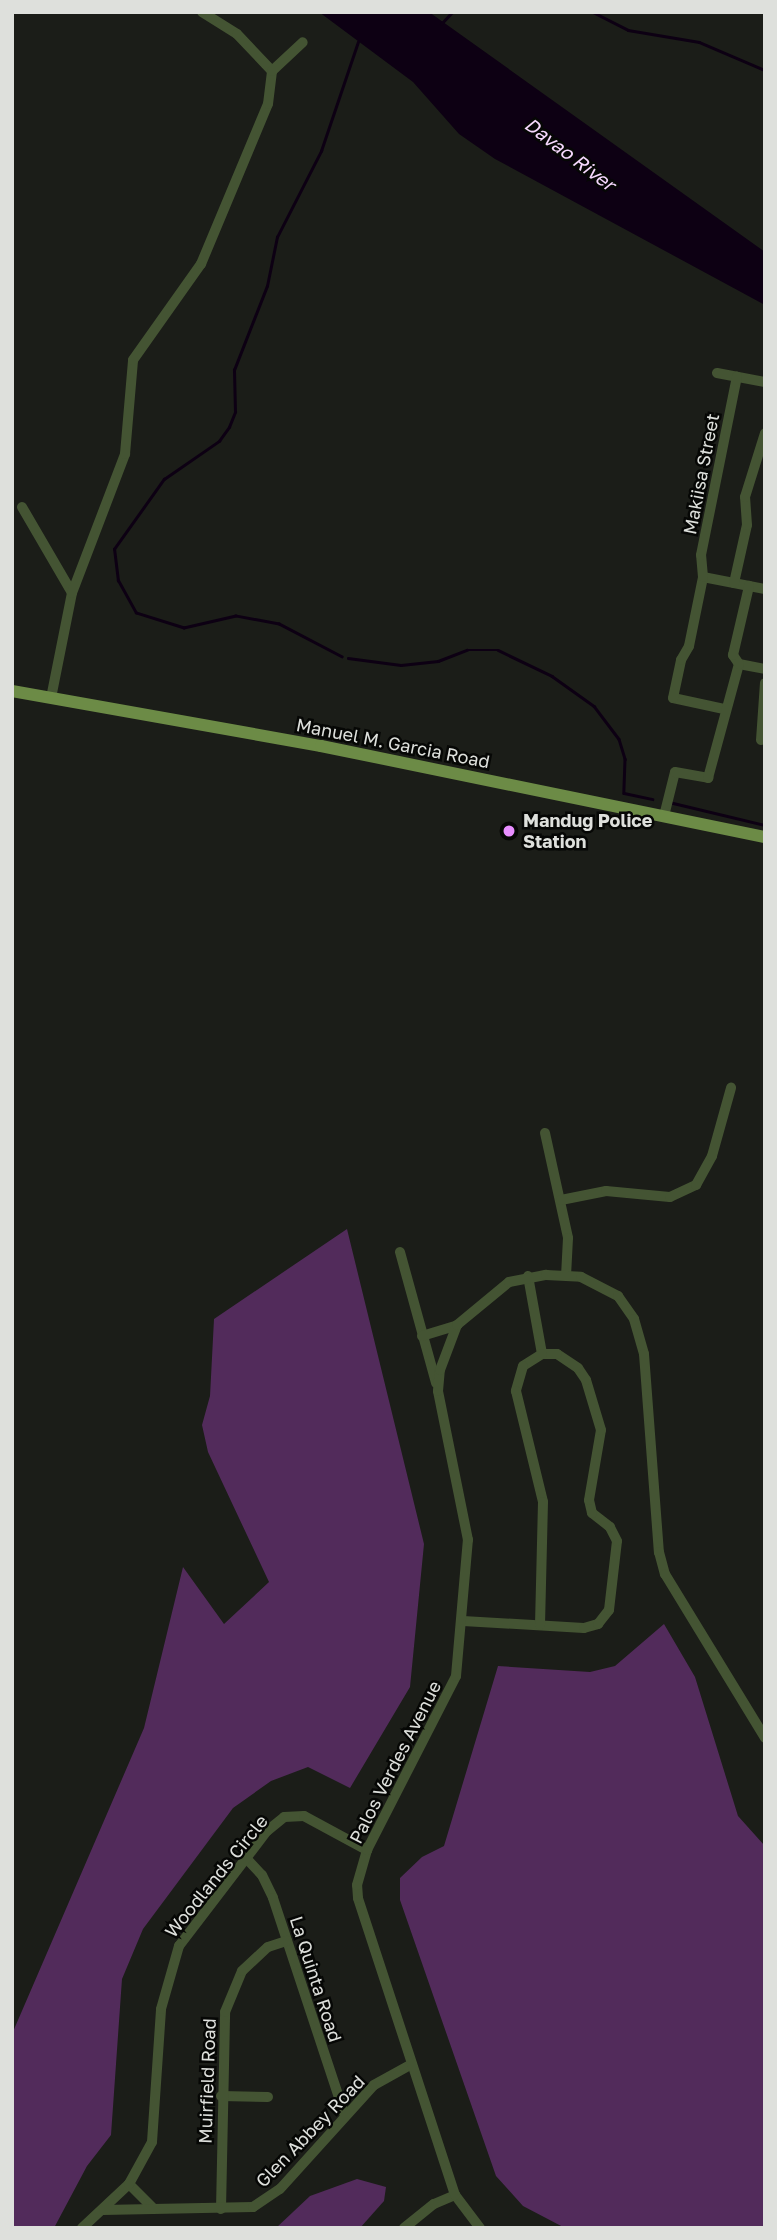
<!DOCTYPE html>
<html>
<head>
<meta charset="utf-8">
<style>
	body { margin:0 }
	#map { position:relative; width:777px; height:2240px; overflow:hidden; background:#1b1d18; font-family:"Golos Text",sans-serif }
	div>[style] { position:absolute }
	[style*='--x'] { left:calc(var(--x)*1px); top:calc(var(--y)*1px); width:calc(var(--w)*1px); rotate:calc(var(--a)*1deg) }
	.green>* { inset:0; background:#522b5b }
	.water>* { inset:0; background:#0d0013 }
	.stream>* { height:2.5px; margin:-1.25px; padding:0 1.25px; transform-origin:1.25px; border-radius:1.25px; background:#0d0013 }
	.minor>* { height:10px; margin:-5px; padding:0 5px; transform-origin:5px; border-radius:5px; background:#445433 }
	.major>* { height:12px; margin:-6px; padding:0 6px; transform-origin:6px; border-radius:6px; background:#6c8b46 }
	.dots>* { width:19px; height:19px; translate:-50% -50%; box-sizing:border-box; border:4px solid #060705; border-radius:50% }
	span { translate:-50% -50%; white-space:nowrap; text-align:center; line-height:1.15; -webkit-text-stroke:5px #060705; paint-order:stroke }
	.street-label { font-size:18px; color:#dee0dc }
	.poi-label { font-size:18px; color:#dee0dc; font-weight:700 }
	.left { translate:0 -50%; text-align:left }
	.water-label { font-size:19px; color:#f6d8fe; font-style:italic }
	.frame { position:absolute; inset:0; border:14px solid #dee0dc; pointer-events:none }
</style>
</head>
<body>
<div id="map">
	<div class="green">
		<div style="clip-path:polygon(347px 1229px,424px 1544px,410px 1687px,350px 1788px,308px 1767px,271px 1781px,233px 1808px,143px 1929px,122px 1979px,111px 2135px,87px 2166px,54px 2228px,12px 2228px,12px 2034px,144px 1728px,183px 1567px,224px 1624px,269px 1582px,208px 1452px,202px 1425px,210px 1396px,214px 1319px)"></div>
		<div style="clip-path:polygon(664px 1624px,695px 1677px,738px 1816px,765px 1846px,765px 2228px,565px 2228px,523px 2206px,496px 2176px,400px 1900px,400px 1878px,422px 1857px,444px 1846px,498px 1666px,590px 1672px,615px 1666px)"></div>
		<div style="clip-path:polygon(357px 2179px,386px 2187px,384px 2201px,360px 2228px,276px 2228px,310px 2196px)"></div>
	</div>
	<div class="water">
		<div style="clip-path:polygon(319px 12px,429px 12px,765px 252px,765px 305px,495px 159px,459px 134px,413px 82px)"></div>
	</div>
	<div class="stream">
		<div style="--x:593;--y:12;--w:39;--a:27"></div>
		<div style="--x:628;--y:30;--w:72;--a:9.6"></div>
		<div style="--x:699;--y:42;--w:72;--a:23"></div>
		<div style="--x:441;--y:24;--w:16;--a:-47"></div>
		<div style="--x:342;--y:657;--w:71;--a:-152.4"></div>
		<div style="--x:279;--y:624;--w:44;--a:-169.5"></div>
		<div style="--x:236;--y:616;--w:53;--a:167"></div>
		<div style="--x:184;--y:628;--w:50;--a:-162.6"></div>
		<div style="--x:136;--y:613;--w:37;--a:-119"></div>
		<div style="--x:118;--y:581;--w:32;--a:-97"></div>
		<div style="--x:114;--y:549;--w:86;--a:-54.5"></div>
		<div style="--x:164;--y:479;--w:67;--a:-34.6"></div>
		<div style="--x:219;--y:441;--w:17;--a:-54"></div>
		<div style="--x:229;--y:427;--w:16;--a:-68"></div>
		<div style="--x:235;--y:412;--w:42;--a:-91.4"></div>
		<div style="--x:234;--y:370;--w:90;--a:-68.6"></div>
		<div style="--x:267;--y:286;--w:50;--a:-78.5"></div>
		<div style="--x:277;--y:237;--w:97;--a:-62.9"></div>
		<div style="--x:321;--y:151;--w:115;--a:-71.3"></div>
		<div style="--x:348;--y:658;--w:53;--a:7.5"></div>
		<div style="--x:401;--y:665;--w:37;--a:-6"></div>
		<div style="--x:438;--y:661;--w:31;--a:-21"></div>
		<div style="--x:467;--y:650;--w:31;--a:0"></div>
		<div style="--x:498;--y:650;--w:60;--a:25.7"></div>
		<div style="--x:552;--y:676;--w:52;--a:35.5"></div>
		<div style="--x:594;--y:706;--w:41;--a:52.9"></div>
		<div style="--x:619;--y:739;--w:21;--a:73"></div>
		<div style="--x:625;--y:759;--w:34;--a:92"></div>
		<div style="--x:624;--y:793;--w:29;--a:12"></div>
		<div style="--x:669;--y:802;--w:99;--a:13.5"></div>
	</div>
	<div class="minor">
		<div style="--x:202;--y:12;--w:41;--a:32.2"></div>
		<div style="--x:237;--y:34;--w:51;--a:46.6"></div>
		<div style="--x:717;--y:373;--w:49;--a:10.6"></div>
		<div style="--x:22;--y:507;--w:99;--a:59.8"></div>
		<div style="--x:703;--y:577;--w:63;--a:11"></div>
		<div style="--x:734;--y:583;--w:59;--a:-77.4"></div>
		<div style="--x:747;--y:525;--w:28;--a:-94"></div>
		<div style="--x:745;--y:497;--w:67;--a:-72.6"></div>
		<div style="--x:739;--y:664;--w:26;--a:11"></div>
		<div style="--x:51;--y:698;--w:107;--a:-78.7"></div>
		<div style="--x:72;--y:593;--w:149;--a:-69.1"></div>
		<div style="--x:125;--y:454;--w:94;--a:-85.1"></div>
		<div style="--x:133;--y:360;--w:118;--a:-54.7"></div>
		<div style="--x:201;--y:264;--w:173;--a:-67.3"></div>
		<div style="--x:268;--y:104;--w:33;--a:-83"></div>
		<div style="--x:272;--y:71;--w:42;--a:-43.1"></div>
		<div style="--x:724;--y:709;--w:52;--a:-167.8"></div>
		<div style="--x:673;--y:698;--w:39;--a:-78"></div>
		<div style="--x:681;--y:660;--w:16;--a:-60"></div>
		<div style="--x:689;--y:646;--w:70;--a:-78.5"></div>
		<div style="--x:703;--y:577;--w:22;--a:-95"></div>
		<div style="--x:701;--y:555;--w:182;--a:-78.6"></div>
		<div style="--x:761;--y:740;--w:57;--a:-86"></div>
		<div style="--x:664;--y:816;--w:45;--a:-76"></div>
		<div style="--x:675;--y:772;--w:34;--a:10"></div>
		<div style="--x:708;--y:778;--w:118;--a:-74.8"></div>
		<div style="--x:739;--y:664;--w:11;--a:-124"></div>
		<div style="--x:733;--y:655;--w:71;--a:-76.9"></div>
		<div style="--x:545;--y:1133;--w:107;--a:77.6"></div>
		<div style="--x:568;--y:1238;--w:37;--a:93"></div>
		<div style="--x:561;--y:1200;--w:46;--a:-11.3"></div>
		<div style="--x:606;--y:1191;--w:64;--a:5.4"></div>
		<div style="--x:670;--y:1197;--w:29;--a:-25"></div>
		<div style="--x:696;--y:1185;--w:33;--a:-61"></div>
		<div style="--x:712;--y:1156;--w:71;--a:-74.4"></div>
		<div style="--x:400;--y:1252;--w:136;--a:74.6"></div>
		<div style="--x:528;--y:1276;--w:79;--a:79.8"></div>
		<div style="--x:422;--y:1336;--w:37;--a:-17"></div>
		<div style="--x:463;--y:1621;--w:121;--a:3.3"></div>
		<div style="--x:584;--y:1628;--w:15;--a:-16"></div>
		<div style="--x:598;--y:1624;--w:18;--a:-52"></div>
		<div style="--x:609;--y:1610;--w:69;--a:-83.4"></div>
		<div style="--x:617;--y:1541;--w:16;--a:-117"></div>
		<div style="--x:610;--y:1527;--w:23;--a:-142"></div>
		<div style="--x:592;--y:1513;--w:13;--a:-103"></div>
		<div style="--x:589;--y:1500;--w:71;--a:-80.3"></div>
		<div style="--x:601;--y:1430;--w:52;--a:-106.7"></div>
		<div style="--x:586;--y:1380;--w:14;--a:-124"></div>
		<div style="--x:578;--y:1368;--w:25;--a:-146"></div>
		<div style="--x:557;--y:1354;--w:15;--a:180"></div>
		<div style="--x:542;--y:1354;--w:22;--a:148"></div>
		<div style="--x:523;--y:1366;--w:26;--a:106"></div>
		<div style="--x:516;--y:1391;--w:114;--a:76.3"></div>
		<div style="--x:543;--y:1502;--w:123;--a:91.4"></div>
		<div style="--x:246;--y:1858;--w:23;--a:47"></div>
		<div style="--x:262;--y:1875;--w:25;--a:64"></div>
		<div style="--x:273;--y:1898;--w:230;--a:71.7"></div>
		<div style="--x:221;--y:2096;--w:47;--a:1.2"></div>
		<div style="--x:129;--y:2184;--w:35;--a:45"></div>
		<div style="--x:221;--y:2209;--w:197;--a:-88.8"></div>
		<div style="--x:225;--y:2012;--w:44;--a:-67.5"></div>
		<div style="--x:242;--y:1971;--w:35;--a:-43"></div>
		<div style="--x:268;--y:1947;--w:20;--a:-18"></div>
		<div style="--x:103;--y:2210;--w:150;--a:-1.1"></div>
		<div style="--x:253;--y:2207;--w:32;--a:-34"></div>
		<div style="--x:280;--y:2189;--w:140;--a:-47.9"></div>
		<div style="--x:374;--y:2085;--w:43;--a:-28.9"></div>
		<div style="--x:82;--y:2228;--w:64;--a:-43.1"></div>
		<div style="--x:129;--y:2184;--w:48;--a:-61.3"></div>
		<div style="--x:152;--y:2142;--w:133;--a:-86.1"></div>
		<div style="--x:161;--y:2009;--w:66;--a:-74.1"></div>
		<div style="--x:179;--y:1946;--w:145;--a:-52.6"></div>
		<div style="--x:267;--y:1831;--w:22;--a:-39"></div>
		<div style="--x:284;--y:1817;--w:20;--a:-3"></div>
		<div style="--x:304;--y:1816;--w:72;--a:28.4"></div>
		<div style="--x:404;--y:2228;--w:38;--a:-39"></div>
		<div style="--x:434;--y:2204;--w:23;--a:-23"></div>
		<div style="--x:480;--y:2228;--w:41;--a:-127.1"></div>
		<div style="--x:455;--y:2195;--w:312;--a:-108.1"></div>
		<div style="--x:358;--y:1898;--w:13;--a:-94"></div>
		<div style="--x:357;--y:1885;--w:36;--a:-74"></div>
		<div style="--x:367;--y:1850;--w:195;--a:-62.9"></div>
		<div style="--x:456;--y:1676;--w:137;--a:-85"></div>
		<div style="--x:468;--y:1540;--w:152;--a:-101.4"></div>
		<div style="--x:438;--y:1391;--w:21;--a:-85"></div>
		<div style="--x:440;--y:1370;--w:48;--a:-69.3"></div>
		<div style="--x:457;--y:1325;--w:67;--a:-39.6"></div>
		<div style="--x:509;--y:1282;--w:38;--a:-11"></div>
		<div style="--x:546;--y:1275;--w:35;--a:3"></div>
		<div style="--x:581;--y:1277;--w:42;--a:27.2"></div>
		<div style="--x:618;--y:1296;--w:28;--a:55"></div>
		<div style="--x:634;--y:1319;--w:36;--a:74"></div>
		<div style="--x:644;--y:1354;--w:199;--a:85.7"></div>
		<div style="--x:659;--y:1552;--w:23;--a:75"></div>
		<div style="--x:665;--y:1574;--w:192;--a:58.6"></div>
	</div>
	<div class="major">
		<div style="--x:12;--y:691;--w:314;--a:10.1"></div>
		<div style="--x:321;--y:746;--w:453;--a:11.6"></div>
	</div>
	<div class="dots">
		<div style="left:509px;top:831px;background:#e88eff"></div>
	</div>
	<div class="street-label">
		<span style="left:701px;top:474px;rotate:-79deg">Makiisa Street</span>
		<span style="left:393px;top:743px;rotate:11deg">Manuel M. Garcia Road</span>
		<span style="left:395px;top:1762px;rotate:-63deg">Palos Verdes Avenue</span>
		<span style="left:216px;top:1876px;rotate:-51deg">Woodlands Circle</span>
		<span style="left:316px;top:1979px;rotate:72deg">La Quinta Road</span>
		<span style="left:207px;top:2081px;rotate:-88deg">Muirfield Road</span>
		<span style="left:310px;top:2131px;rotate:-46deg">Glen Abbey Road</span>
	</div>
	<div class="poi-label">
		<span class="left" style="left:523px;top:831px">Mandug Police<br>Station</span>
	</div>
	<div class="water-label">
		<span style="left:570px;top:154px;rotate:37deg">Davao River</span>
	</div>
	<div class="frame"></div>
</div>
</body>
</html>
